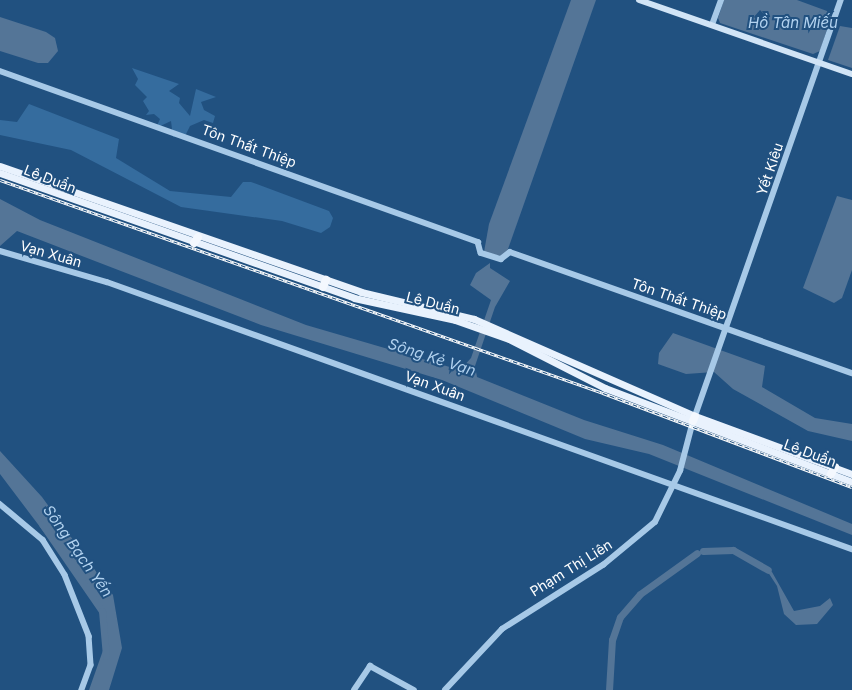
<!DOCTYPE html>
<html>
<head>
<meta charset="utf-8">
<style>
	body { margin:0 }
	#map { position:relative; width:852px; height:690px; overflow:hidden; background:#215180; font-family:Inter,sans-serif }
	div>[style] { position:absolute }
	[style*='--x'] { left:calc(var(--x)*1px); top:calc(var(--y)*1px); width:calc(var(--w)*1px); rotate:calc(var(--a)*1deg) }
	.green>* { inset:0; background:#356c9e }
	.water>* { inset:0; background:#547597 }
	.river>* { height:7px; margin:-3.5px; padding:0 3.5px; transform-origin:3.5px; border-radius:3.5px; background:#547597 }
	.tertiary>* { height:5.5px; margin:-2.75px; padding:0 2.75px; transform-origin:2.75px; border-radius:2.75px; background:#a7c9e7 }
	.secondary>* { height:6px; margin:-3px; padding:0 3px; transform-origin:3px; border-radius:3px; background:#d1e4f6 }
	.primary>* { height:7px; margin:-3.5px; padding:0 3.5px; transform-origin:3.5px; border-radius:3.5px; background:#e9f2fd }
	.trunk>* { height:8px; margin:-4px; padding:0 4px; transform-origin:4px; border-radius:4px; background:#f4f8fe }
	.rail>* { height:3px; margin-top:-1.5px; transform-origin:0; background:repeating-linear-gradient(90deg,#215180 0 4px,#fff 0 8px); box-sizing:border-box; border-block:1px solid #fff }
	span { translate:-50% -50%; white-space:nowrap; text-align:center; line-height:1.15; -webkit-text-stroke:4px #215180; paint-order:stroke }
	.street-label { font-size:14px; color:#fff }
	.water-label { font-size:15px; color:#b2d2ef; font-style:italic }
</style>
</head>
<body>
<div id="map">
	<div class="green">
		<div style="clip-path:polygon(132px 68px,179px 84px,169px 91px,180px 98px,179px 103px,190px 116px,196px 89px,216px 97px,201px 102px,204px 110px,215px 116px,213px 123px,204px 120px,190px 126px,183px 140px,181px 135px,173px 137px,171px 121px,156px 128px,160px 119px,154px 114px,146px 115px,149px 111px,143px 101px,147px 97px,135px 85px,138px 79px)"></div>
		<div style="clip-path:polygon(29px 104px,119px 139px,116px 158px,170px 191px,231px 197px,243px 182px,251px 182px,329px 211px,333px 218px,330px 227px,321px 233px,282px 221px,181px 207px,71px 150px,0 135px,0 120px,17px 122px)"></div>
	</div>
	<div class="water">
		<div style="clip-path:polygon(571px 0,596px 0,508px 249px,504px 257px,484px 252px,489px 224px)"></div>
		<div style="clip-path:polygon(evenodd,724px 0,797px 0,827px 11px,831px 17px,820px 51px,813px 54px,720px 23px,718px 18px,724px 0,760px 10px,767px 17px,761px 24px,754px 17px,760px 10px)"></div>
		<div style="clip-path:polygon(0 17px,46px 32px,55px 38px,58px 51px,48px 63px,38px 63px,0 51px)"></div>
		<div style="clip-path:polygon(840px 26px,852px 28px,852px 68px,828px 60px)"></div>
		<div style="clip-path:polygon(837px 196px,852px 200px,852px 270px,842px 298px,834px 303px,803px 288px)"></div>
		<div style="clip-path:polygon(0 199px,40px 220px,306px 325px,460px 370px,471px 358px,491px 300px,470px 285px,476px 273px,490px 263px,490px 268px,510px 281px,495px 307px,475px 366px,477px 377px,584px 420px,663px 445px,852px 524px,852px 535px,649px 454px,585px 439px,442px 380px,261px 325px,17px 231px,0 246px)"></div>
		<div style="clip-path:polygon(673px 333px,765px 366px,762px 387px,815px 418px,852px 424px,852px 441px,808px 431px,733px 389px,714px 372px,686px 374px,658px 364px,659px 353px)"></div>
		<div style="clip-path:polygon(0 451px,42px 497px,113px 595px,122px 648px,109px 690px,89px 690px,107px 639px,99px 605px,0 474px)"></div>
		<div style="clip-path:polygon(762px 563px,772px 572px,794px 611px,820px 606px,830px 598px,833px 605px,817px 624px,796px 625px,784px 614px,777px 586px)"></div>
	</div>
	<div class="river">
		<div style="--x:42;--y:524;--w:106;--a:55.4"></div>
		<div style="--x:102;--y:611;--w:45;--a:84.9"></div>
		<div style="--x:703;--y:551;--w:30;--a:-2"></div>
		<div style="--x:733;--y:550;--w:40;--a:29.7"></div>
		<div style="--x:609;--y:690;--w:50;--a:-86.6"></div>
		<div style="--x:612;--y:640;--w:24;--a:-71"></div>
		<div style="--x:620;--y:617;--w:30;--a:-49"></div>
		<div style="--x:640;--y:594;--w:70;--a:-35.7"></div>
	</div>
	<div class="tertiary">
		<div style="--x:712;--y:25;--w:27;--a:-70"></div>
		<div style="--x:0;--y:71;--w:508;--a:19.68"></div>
		<div style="--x:478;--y:242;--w:11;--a:75"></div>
		<div style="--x:481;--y:253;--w:21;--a:17"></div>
		<div style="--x:501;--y:259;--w:11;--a:-38"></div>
		<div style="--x:510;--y:252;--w:363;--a:19.5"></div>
		<div style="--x:0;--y:251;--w:111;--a:16.2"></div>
		<div style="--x:107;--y:282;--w:791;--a:19.72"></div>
		<div style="--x:695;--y:416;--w:441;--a:-70.7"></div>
		<div style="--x:0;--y:504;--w:56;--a:39.9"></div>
		<div style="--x:43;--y:540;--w:41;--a:57.8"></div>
		<div style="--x:65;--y:575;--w:66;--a:68.5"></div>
		<div style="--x:89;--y:636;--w:29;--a:86"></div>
		<div style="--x:91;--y:665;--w:27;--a:110"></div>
		<div style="--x:354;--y:690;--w:29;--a:-56"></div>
		<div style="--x:370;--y:666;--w:50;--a:28.6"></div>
		<div style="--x:445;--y:690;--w:83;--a:-46.9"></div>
		<div style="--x:502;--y:629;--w:120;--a:-32.4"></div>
		<div style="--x:603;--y:565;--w:67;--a:-39.6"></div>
		<div style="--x:655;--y:522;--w:57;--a:-63.9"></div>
		<div style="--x:680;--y:471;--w:52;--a:-75.4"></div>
	</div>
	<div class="secondary">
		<div style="--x:639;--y:0;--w:225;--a:19.2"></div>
	</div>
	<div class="primary">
		<div style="--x:0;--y:166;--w:382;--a:19.2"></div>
		<div style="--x:361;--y:292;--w:116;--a:13.4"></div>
		<div style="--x:474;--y:319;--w:241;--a:23.7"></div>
		<div style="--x:695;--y:416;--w:167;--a:20.3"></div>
		<div style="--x:0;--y:173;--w:375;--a:19.4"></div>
		<div style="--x:354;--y:298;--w:103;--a:12.3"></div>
		<div style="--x:455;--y:320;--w:57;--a:19.4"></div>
		<div style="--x:509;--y:339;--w:108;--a:27"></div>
		<div style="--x:605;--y:388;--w:264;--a:20.8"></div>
	</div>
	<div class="trunk">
		<div style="--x:194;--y:243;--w:7;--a:-56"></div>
		<div style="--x:323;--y:287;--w:8;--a:-67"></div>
		<div style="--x:693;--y:421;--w:5;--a:-68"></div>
		<div style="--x:831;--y:474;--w:8;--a:-60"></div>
	</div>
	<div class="rail">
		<div style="--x:0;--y:180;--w:640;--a:19.45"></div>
		<div style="--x:603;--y:393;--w:266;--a:20.7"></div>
	</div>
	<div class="street-label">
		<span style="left:249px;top:146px;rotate:20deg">Tôn Thất Thiệp</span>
		<span style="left:770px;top:169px;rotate:-71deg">Yết Kiêu</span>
		<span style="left:50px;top:179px;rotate:21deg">Lê Duẩn</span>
		<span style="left:51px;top:254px;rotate:16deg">Vạn Xuân</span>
		<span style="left:679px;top:299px;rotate:19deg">Tôn Thất Thiệp</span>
		<span style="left:433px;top:303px;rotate:14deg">Lê Duẩn</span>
		<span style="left:435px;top:386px;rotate:20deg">Vạn Xuân</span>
		<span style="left:810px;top:453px;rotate:20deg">Lê Duẩn</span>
		<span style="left:571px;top:568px;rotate:-32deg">Phạm Thị Liên</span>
	</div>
	<div class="water-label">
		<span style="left:793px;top:23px">Hồ Tân Miếu</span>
		<span style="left:432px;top:357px;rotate:18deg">Sông Kẻ Vạn</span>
		<span style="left:78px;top:551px;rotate:55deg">Sông Bạch Yến</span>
	</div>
</div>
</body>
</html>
